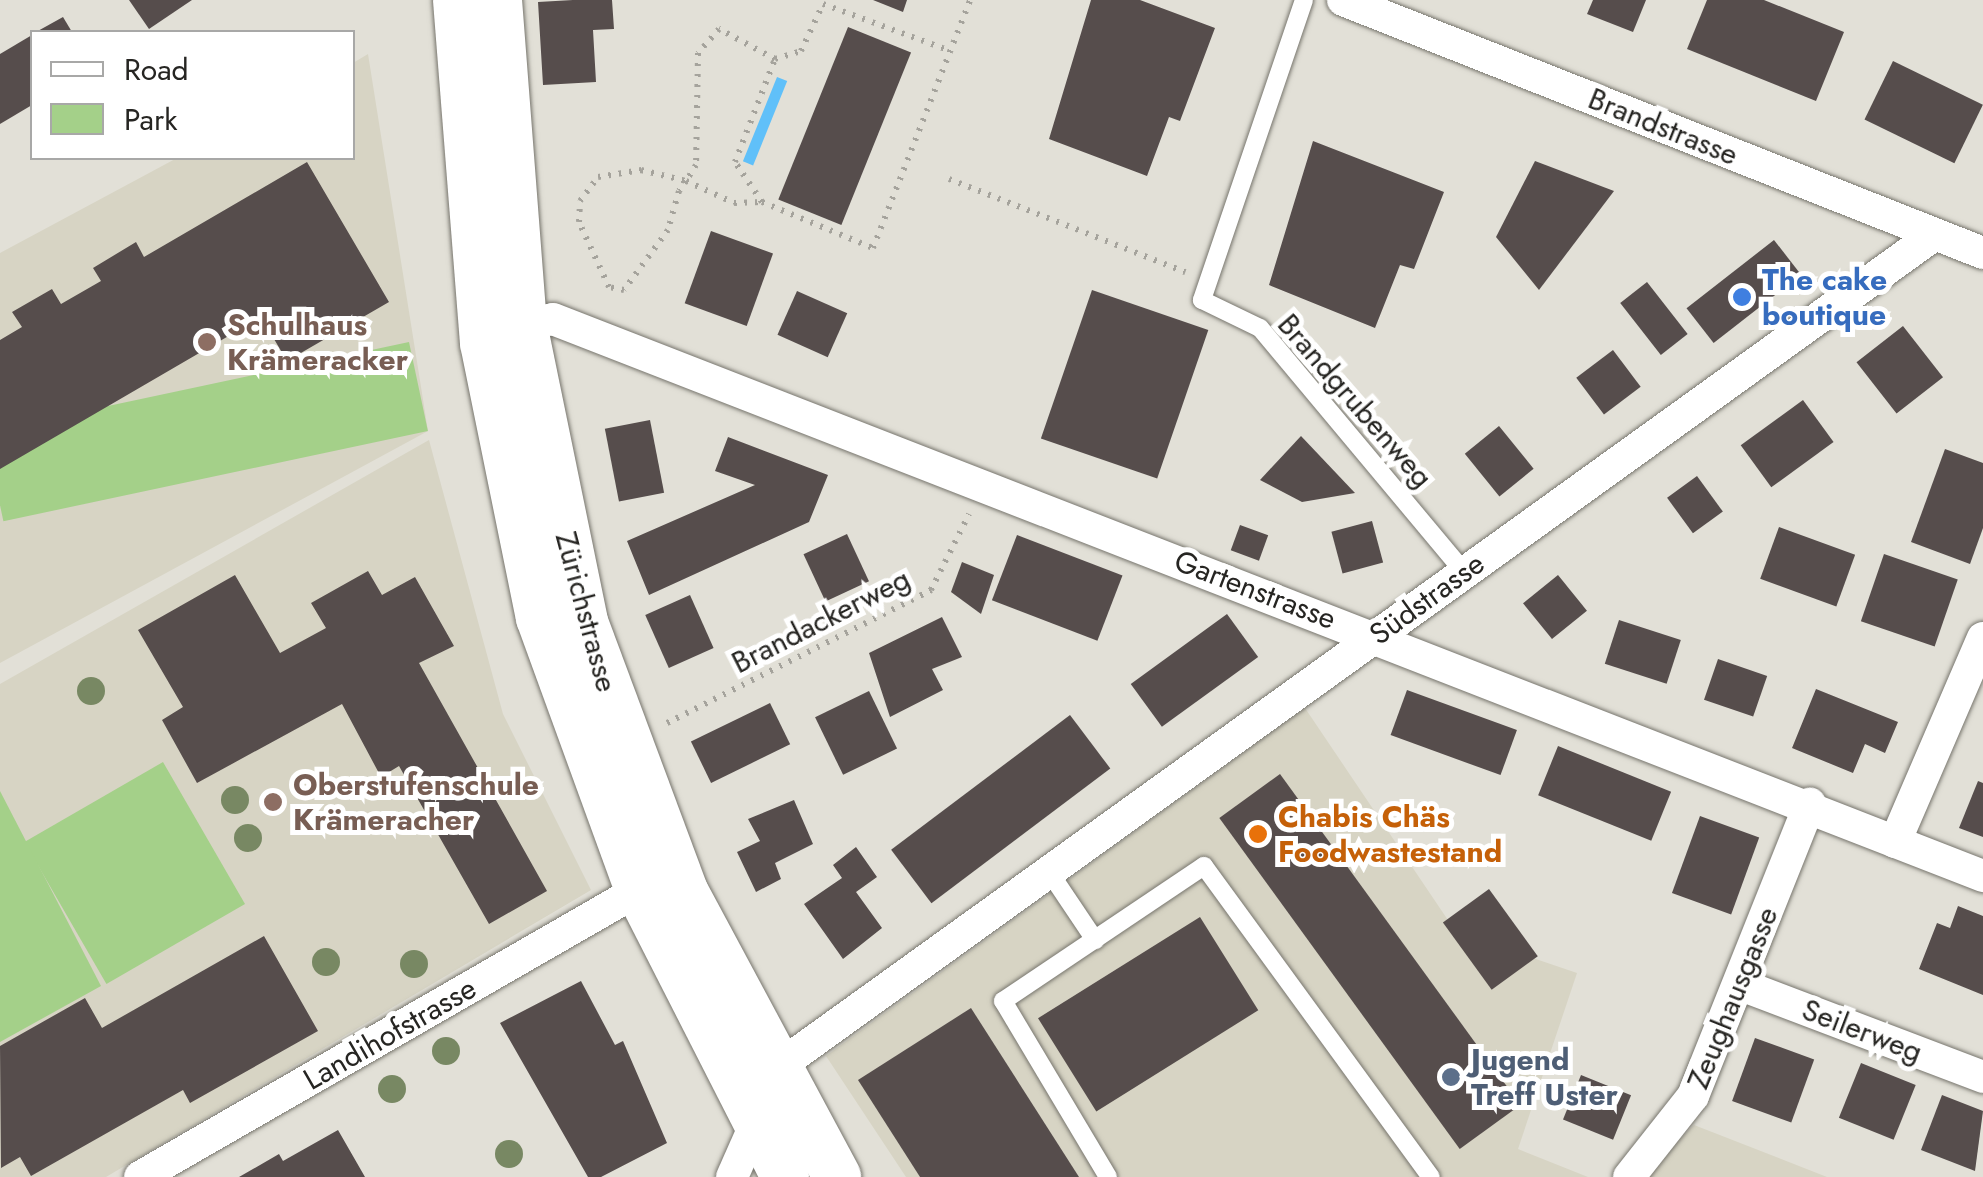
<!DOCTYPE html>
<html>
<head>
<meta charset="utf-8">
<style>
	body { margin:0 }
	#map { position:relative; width:1983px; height:1177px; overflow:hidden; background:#e2e0d7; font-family:Jost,sans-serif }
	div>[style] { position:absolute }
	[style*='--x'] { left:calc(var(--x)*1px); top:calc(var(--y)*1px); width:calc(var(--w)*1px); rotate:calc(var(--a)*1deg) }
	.built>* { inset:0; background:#d7d4c4 }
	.green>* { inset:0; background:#a4d089; transform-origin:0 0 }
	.water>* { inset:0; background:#60c0f9; transform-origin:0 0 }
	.building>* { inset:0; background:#564d4c; transform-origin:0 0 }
	.path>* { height:6px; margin-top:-3px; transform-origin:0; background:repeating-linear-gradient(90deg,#a5a39c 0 2.5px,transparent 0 10.5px) }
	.roads { filter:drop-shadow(0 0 2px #77756d) drop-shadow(0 0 2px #77756d) }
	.lane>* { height:18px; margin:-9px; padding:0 9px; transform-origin:9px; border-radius:9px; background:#fff }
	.street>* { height:32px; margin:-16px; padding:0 16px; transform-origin:16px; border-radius:16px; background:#fff }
	.secondary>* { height:48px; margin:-24px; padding:0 24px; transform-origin:24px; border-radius:24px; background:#fff }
	.trees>* { width:28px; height:28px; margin:-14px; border-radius:50%; background:#788863 }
	.dots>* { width:28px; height:28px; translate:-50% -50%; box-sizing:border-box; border:5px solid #fff; border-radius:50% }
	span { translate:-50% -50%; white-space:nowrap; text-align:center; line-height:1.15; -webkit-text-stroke:10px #fff; paint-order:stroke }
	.street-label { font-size:30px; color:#262522 }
	.shop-label { font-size:30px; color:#366cbe; font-weight:700 }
	.left { translate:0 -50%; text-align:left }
	.education-label { font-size:30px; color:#785e54; font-weight:700 }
	.food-label { font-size:30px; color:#c56008; font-weight:700 }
	.service-label { font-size:30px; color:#4e5e75; font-weight:700 }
	.legend { position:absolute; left:30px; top:30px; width:325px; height:130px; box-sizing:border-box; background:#fff; border:2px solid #a8a8a7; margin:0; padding:12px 18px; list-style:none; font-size:30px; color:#262522 }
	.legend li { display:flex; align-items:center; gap:20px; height:50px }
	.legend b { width:50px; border:2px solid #a8a8a7 }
</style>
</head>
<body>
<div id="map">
	<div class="built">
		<div style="clip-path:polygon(368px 54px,428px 431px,0 663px,0 253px,177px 158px,352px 158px,353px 63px)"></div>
		<div style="clip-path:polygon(429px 440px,503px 714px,591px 890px,106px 1177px,0 1177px,0 684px)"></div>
		<div style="clip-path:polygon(1305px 708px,1456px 932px,1577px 973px,1518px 1149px,1588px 1177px,906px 1177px,826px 1056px)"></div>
		<div style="clip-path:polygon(1694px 1125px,1827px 1177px,1641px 1177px)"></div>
	</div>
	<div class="green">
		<div style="left:409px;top:342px;width:91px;height:434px;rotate:78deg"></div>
		<div style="left:163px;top:762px;width:164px;height:160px;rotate:60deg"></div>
		<div style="clip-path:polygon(0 791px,101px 986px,0 1042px)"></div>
	</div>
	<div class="water">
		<div style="left:777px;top:77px;width:11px;height:91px;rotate:22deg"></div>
	</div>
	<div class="building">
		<div style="clip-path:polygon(129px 0,192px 0,149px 29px)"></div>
		<div style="clip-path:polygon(573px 0,612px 0,614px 29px,593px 30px,596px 82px,543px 85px,538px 2px)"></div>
		<div style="clip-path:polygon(873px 0,907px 0,903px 12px)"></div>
		<div style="clip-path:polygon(1091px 0,1140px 0,1215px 28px,1180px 121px,1169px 117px,1147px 176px,1049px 139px)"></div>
		<div style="clip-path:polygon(1593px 0,1646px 0,1633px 32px,1587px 14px)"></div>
		<div style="clip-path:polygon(1707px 0,1764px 0,1844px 32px,1816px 101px,1687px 49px)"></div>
		<div style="clip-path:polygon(63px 17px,72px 32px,36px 32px)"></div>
		<div style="left:848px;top:27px;width:68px;height:186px;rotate:22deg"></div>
		<div style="clip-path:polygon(32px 35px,32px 105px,0 124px,0 54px)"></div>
		<div style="left:1893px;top:61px;width:100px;height:65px;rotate:26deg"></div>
		<div style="clip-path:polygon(1313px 141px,1444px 192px,1414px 269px,1400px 265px,1375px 328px,1269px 285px)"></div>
		<div style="clip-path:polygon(1535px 161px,1614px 191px,1539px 290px,1496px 237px)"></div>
		<div style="clip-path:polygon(307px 162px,389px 302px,287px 361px,261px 317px,0 469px,0 340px,22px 327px,12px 312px,52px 289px,61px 304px,101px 281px,93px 268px,136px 242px,144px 257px)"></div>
		<div style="left:711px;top:231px;width:66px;height:77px;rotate:20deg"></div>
		<div style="left:1774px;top:240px;width:44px;height:111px;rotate:52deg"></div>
		<div style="left:1647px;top:282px;width:66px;height:34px;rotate:52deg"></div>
		<div style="left:1092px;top:290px;width:123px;height:157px;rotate:19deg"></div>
		<div style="left:797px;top:291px;width:55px;height:48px;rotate:24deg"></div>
		<div style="left:1903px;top:326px;width:65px;height:59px;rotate:52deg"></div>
		<div style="left:1613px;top:350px;width:46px;height:46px;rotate:53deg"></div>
		<div style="left:1803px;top:400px;width:52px;height:77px;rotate:54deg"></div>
		<div style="left:650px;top:420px;width:74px;height:46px;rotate:79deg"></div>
		<div style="left:1499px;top:426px;width:55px;height:44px;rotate:51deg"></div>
		<div style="clip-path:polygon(1301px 436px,1355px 493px,1302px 502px,1260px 480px)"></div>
		<div style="clip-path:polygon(728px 437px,828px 475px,809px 522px,649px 595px,627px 541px,755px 485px,715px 471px)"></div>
		<div style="clip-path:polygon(1945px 449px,1983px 463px,1983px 528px,1970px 564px,1911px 542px)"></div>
		<div style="left:1697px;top:476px;width:44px;height:37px;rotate:54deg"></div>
		<div style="left:1372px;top:521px;width:43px;height:42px;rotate:75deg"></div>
		<div style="left:1240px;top:525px;width:30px;height:27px;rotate:20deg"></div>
		<div style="left:1779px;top:527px;width:81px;height:55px;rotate:20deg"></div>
		<div style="left:847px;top:534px;width:52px;height:48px;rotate:65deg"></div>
		<div style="left:1017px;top:535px;width:113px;height:70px;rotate:21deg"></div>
		<div style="left:1884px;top:554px;width:78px;height:71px;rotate:19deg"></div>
		<div style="clip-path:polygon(962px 562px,994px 575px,981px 614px,951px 592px)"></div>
		<div style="clip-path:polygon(368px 571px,382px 595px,415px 577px,454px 646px,419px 663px,547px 891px,489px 924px,399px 766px,381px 777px,342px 704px,197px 783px,162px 720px,183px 707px,138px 630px,235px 575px,280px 653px,326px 628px,311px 603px)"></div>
		<div style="left:1558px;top:575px;width:46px;height:45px;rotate:51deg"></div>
		<div style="left:690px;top:595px;width:58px;height:49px;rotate:66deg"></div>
		<div style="left:1227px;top:614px;width:53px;height:119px;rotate:54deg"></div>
		<div style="clip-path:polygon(942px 617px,962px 657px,932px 669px,943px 690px,890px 717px,869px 653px)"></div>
		<div style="left:1619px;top:620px;width:65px;height:46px;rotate:18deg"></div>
		<div style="left:1718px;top:659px;width:52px;height:43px;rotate:19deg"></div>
		<div style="clip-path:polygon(1816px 689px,1898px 722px,1885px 753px,1865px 744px,1853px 773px,1792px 748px)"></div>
		<div style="left:1407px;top:690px;width:117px;height:48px;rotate:20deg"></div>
		<div style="left:869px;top:691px;width:64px;height:60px;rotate:64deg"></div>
		<div style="left:770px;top:703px;width:46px;height:88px;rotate:64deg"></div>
		<div style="left:1070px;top:715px;width:67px;height:224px;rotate:53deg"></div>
		<div style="left:1558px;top:746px;width:122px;height:53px;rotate:22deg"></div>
		<div style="left:1280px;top:774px;width:409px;height:75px;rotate:54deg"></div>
		<div style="clip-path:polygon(1978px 781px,1983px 783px,1983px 837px,1959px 828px)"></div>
		<div style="clip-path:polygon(794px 800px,813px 844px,775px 863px,781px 879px,756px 892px,737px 852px,760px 841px,748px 819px)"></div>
		<div style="left:1700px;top:816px;width:63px;height:82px;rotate:20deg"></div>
		<div style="clip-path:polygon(856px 847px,877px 877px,856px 892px,882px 928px,843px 959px,804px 904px,842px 878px,833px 865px)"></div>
		<div style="left:1489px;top:889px;width:83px;height:57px;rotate:54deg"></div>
		<div style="clip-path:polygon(1958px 906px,1983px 916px,1983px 995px,1919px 969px,1937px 923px,1950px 928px)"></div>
		<div style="left:1200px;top:917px;width:110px;height:191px;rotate:58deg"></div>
		<div style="clip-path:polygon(264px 936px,318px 1031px,190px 1103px,183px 1090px,31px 1176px,20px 1157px,1px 1168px,0 1046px,85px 998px,102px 1028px)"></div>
		<div style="clip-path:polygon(581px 981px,615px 1045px,623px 1041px,667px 1143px,601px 1177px,588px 1177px,500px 1023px)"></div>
		<div style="clip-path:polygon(971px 1008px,1079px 1177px,920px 1177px,858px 1080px)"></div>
		<div style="left:1755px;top:1038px;width:63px;height:67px;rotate:20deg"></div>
		<div style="left:1861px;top:1063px;width:59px;height:59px;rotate:22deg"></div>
		<div style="left:1581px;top:1075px;width:54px;height:48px;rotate:22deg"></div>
		<div style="clip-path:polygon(1942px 1095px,1983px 1111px,1975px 1171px,1921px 1150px)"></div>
		<div style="clip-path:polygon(338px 1130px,365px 1177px,239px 1177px,279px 1154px,283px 1161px)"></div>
	</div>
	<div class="path">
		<div style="--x:775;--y:59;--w:27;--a:-17"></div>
		<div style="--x:801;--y:51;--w:52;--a:-64.9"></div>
		<div style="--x:823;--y:4;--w:136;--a:20.2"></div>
		<div style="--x:949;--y:179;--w:254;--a:21.5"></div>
		<div style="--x:762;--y:202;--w:48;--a:-124"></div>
		<div style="--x:735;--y:162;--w:110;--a:-68.8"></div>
		<div style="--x:775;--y:59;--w:64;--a:-151.8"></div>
		<div style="--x:719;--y:29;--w:32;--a:131"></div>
		<div style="--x:698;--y:53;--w:112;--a:91"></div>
		<div style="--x:696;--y:165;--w:19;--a:122"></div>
		<div style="--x:686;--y:181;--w:12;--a:125"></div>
		<div style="--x:679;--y:191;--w:41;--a:105.8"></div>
		<div style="--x:668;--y:230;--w:74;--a:126.3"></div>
		<div style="--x:624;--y:290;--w:15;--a:-169"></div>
		<div style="--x:609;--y:287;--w:72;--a:-114.8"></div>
		<div style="--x:579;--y:222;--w:21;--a:-87"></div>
		<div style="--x:580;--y:201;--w:30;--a:-53"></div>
		<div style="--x:598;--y:177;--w:44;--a:-9.2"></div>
		<div style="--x:641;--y:170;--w:46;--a:13.7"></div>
		<div style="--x:686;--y:181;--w:53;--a:24.6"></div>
		<div style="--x:734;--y:203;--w:28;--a:-2"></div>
		<div style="--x:762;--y:202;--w:120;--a:22.5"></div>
		<div style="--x:873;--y:248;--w:266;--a:-68.6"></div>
		<div style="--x:667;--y:723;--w:296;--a:-26.7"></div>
		<div style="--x:931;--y:590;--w:85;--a:-63.4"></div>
	</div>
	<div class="roads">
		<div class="lane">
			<div style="--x:1304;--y:0;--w:317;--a:108.8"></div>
			<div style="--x:1202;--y:300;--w:64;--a:25.8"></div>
			<div style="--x:1260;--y:328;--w:318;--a:50.1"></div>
			<div style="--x:1050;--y:873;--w:81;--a:56.1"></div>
			<div style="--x:1108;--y:1177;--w:205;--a:-120.8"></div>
			<div style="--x:1003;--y:1001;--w:242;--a:-33.9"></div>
			<div style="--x:1204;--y:866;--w:385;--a:53.9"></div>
		</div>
		<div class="street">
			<div style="--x:1343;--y:0;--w:688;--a:21.57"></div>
			<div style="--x:523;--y:324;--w:30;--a:-9"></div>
			<div style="--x:553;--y:319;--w:1535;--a:21.28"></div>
			<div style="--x:1895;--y:842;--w:222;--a:-66.7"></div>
			<div style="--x:1741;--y:985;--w:259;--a:20.8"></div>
			<div style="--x:775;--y:1069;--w:1428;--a:-35.74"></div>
			<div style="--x:140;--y:1177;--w:576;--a:-29.91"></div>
			<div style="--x:732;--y:1177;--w:57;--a:-66.1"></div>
			<div style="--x:1629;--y:1177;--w:103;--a:-51.7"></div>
			<div style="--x:1693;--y:1096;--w:315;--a:-68.2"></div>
		</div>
		<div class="secondary">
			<div style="--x:457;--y:0;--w:344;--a:85.5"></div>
			<div style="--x:484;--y:343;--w:281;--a:78.5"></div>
			<div style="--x:540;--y:618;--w:289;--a:70"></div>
			<div style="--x:639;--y:890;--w:322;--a:63"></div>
			<div style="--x:498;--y:0;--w:325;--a:85.6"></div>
			<div style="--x:523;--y:324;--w:304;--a:78.4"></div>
			<div style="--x:584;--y:622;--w:289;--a:69.6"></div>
			<div style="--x:685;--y:893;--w:322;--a:61.8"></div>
		</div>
	</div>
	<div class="trees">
		<div style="left:91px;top:691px"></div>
		<div style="left:235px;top:800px"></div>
		<div style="left:248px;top:838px"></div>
		<div style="left:326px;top:962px"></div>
		<div style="left:414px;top:964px"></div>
		<div style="left:446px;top:1051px"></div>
		<div style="left:392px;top:1089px"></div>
		<div style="left:509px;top:1154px"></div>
	</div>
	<div class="dots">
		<div style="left:1742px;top:297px;background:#3f7fe0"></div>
		<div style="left:207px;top:342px;background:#8d6e63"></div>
		<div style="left:273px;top:802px;background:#8d6e63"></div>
		<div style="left:1258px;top:834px;background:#e8710a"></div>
		<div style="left:1451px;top:1077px;background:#5c6f8a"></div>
	</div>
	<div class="street-label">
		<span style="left:1663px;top:127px;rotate:22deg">Brandstrasse</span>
		<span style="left:1355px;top:401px;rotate:49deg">Brandgrubenweg</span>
		<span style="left:1255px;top:590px;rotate:21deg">Gartenstrasse</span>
		<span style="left:1427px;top:599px;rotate:-36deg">Südstrasse</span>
		<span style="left:586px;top:612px;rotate:75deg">Zürichstrasse</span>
		<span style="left:821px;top:621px;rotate:-27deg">Brandackerweg</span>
		<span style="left:1733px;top:998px;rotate:-68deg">Zeughausgasse</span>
		<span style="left:1862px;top:1031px;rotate:21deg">Seilerweg</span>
		<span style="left:390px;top:1034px;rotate:-30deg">Landihofstrasse</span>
	</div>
	<div class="shop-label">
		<span class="left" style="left:1762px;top:297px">The cake<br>boutique</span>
	</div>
	<div class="education-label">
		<span class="left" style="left:227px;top:342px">Schulhaus<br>Krämeracker</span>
		<span class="left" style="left:293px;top:802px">Oberstufenschule<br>Krämeracher</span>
	</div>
	<div class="food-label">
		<span class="left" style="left:1278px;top:834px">Chabis Chäs<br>Foodwastestand</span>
	</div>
	<div class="service-label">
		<span class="left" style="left:1471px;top:1077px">Jugend<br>Treff Uster</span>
	</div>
	<ul class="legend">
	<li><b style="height:12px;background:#fff"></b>Road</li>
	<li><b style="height:28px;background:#a4d089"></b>Park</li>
	</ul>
</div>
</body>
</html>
